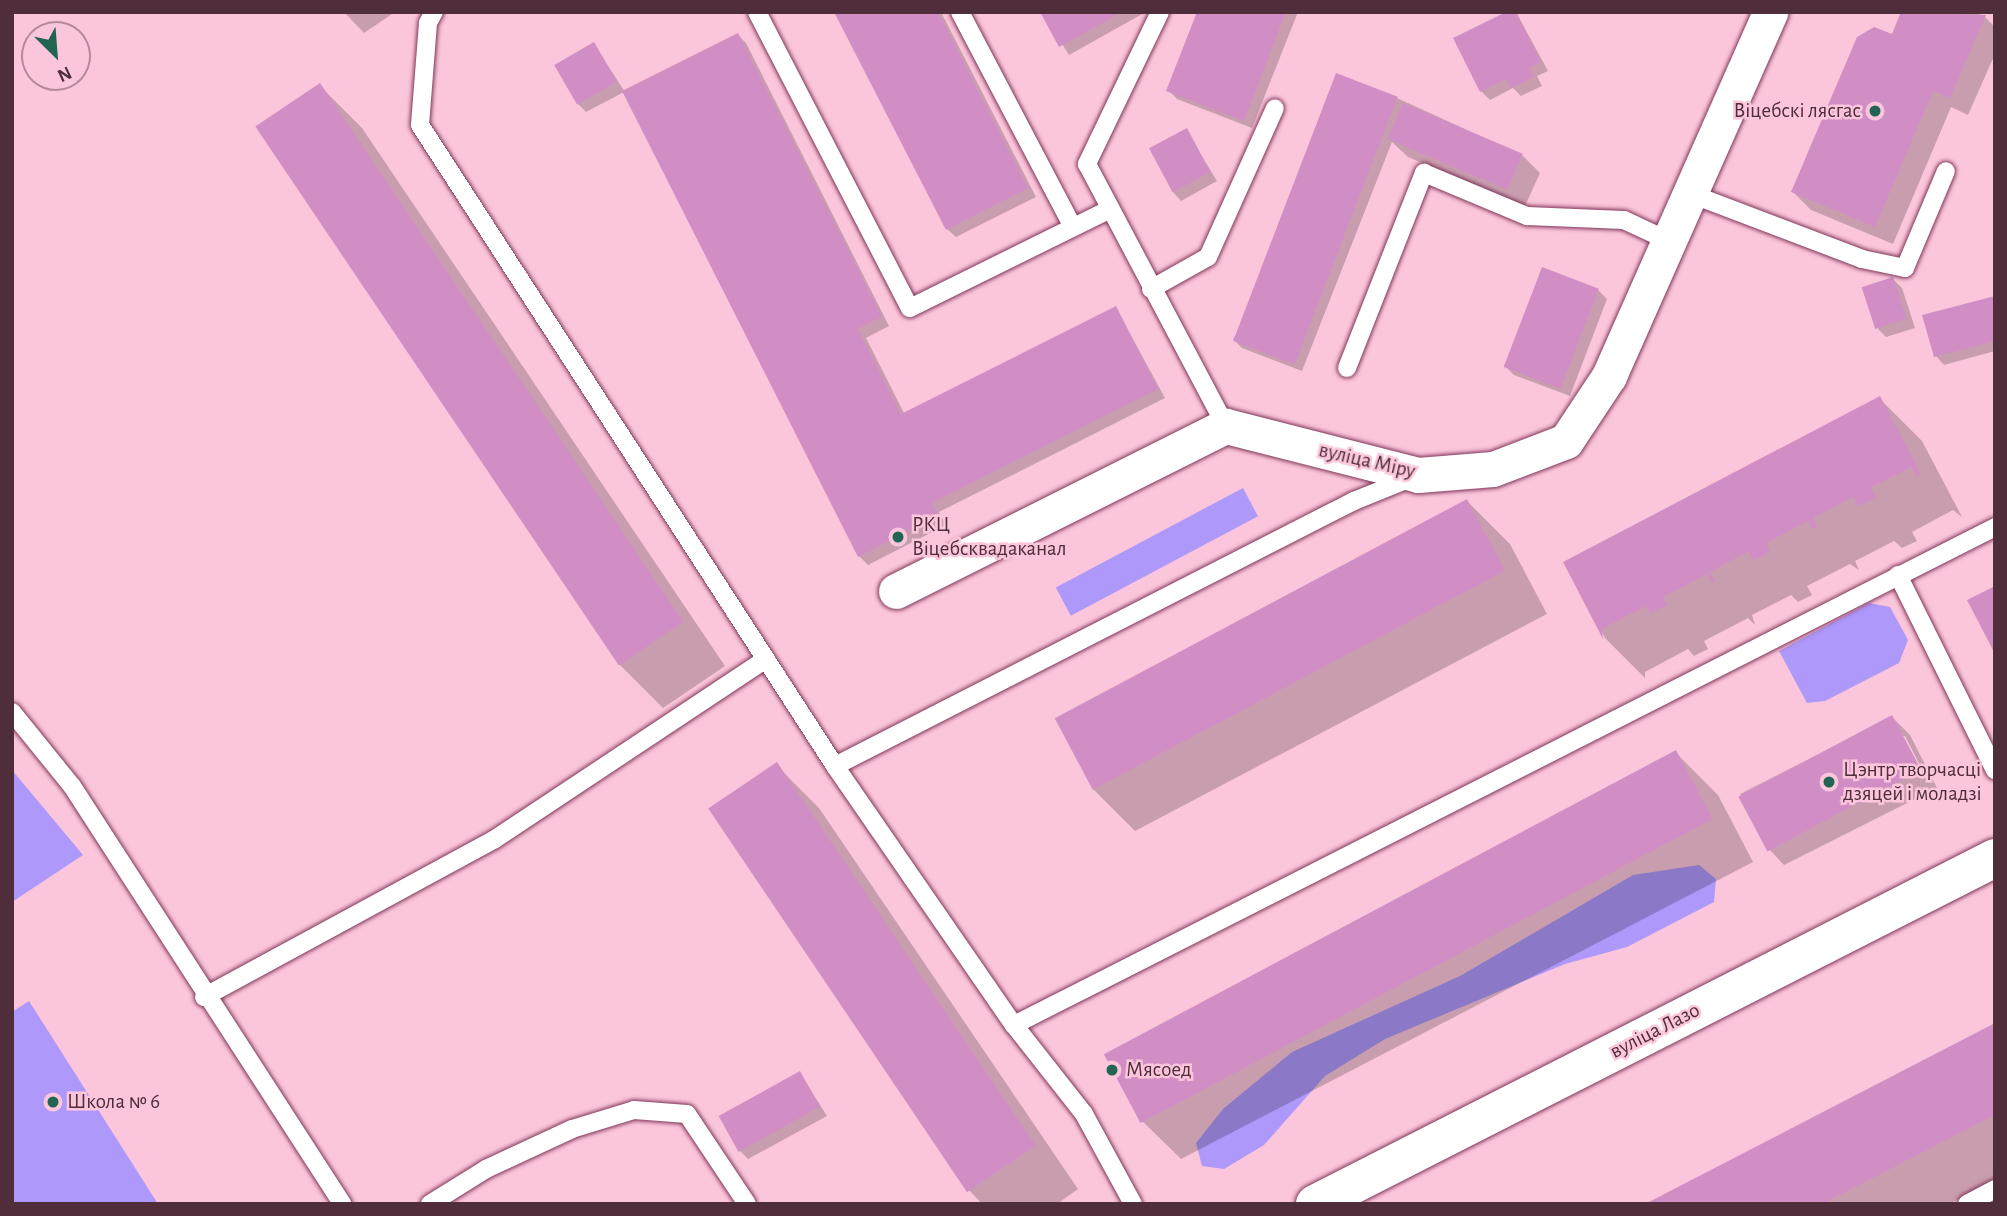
<!DOCTYPE html>
<html>
<head>
<meta charset="utf-8">
<style>
	body { margin:0 }
	#map { position:relative; width:2007px; height:1216px; overflow:hidden; background:#fbc6db; font-family:"Alegreya Sans",sans-serif }
	div>[style] { position:absolute }
	[style*='--x'] { left:calc(var(--x)*1px); top:calc(var(--y)*1px); width:calc(var(--w)*1px); rotate:calc(var(--a)*1deg) }
	.green>* { inset:0; background:#ae98fa; transform-origin:0 0 }
	.shadow>* { inset:0; background:#0003 }
	.building>* { inset:0; background:#d18ec5; transform-origin:0 0 }
	.roads { filter:drop-shadow(0 0 2px #803659) drop-shadow(0 0 2px #803659) }
	.lane>* { height:18px; margin:-9px; padding:0 9px; transform-origin:9px; border-radius:9px; background:#fff }
	.street>* { height:35px; margin:-17.5px; padding:0 17.5px; transform-origin:17.5px; border-radius:17.5px; background:#fff }
	.secondary>* { height:38px; margin:-19px; padding:0 19px; transform-origin:19px; border-radius:19px; background:#fff }
	.dots>* { width:19px; height:19px; translate:-50% -50%; box-sizing:border-box; border:4px solid #fbc6db; border-radius:50% }
	span { translate:-50% -50%; white-space:nowrap; text-align:center; line-height:1.15; -webkit-text-stroke:5px #fbc6db; paint-order:stroke }
	.poi-label { font-size:21px; color:#4f2d3b }
	.right { translate:-100% -50%; text-align:right }
	.left { translate:0 -50%; text-align:left }
	.street-label { font-size:21px; color:#4f2d3b }
	.frame { position:absolute; inset:0; border:14px solid #4f2d3b; pointer-events:none }
	.north { position:absolute; left:21px; top:21px; width:70px; height:70px; box-sizing:border-box; background:#fbc6db; border:2px solid #b6899b; border-radius:50%; rotate:155deg; font-size:19px; font-weight:700; line-height:28px; text-align:center; color:#4f2d3b }
	.north::after { content:''; display:block; margin:auto; width:24px; height:32px; background:#226453; clip-path:polygon(50% 0,100% 100%,50% 72%,0 100%) }
</style>
</head>
<body>
<div id="map">
	<div class="green">
		<div style="left:1243px;top:488px;width:32px;height:212px;rotate:62deg"></div>
		<div style="clip-path:polygon(1869px 603px,1890px 607px,1908px 640px,1899px 663px,1825px 701px,1807px 703px,1779px 651px)"></div>
		<div style="clip-path:polygon(12px 770px,83px 855px,12px 902px)"></div>
		<div style="clip-path:polygon(1699px 865px,1716px 879px,1714px 902px,1627px 947px,1565px 964px,1385px 1039px,1325px 1076px,1264px 1145px,1224px 1169px,1202px 1166px,1196px 1143px,1223px 1109px,1292px 1052px,1460px 976px,1633px 875px)"></div>
		<div style="clip-path:polygon(29px 1001px,158px 1204px,12px 1204px,12px 1012px)"></div>
	</div>
	<div class="shadow">
		<div style="clip-path:polygon(344px 12px,395px 12px,364px 33px)"></div>
		<div style="clip-path:polygon(835px 12px,941px 12px,1036px 197px,956px 237px,947px 229px)"></div>
		<div style="clip-path:polygon(1042px 12px,1146px 12px,1069px 55px)"></div>
		<div style="clip-path:polygon(1199px 12px,1298px 12px,1252px 128px,1177px 99px,1168px 90px)"></div>
		<div style="clip-path:polygon(1516px 12px,1548px 71px,1537px 76px,1542px 86px,1521px 96px,1513px 88px,1490px 100px,1481px 91px)"></div>
		<div style="clip-path:polygon(1903px 12px,1974px 12px,1985px 17px,1995px 27px,1995px 54px,1968px 115px,1951px 107px,1893px 244px,1811px 210px,1793px 192px,1893px 36px)"></div>
		<div style="clip-path:polygon(738px 35px,746px 43px,889px 326px,866px 338px,905px 415px,1116px 308px,1165px 398px,939px 512px,946px 525px,868px 565px,859px 556px,624px 92px,586px 112px,578px 104px,594px 44px,625px 92px)"></div>
		<div style="clip-path:polygon(319px 85px,362px 128px,725px 666px,663px 708px,620px 665px,257px 127px)"></div>
		<div style="clip-path:polygon(1397px 98px,1522px 155px,1540px 173px,1525px 206px,1408px 157px,1392px 142px,1302px 371px,1242px 348px,1233px 339px)"></div>
		<div style="clip-path:polygon(1186px 130px,1217px 181px,1181px 201px,1173px 192px)"></div>
		<div style="clip-path:polygon(1893px 279px,1902px 288px,1915px 328px,1886px 337px,1878px 329px)"></div>
		<div style="clip-path:polygon(1598px 290px,1607px 299px,1570px 396px,1514px 375px,1506px 367px)"></div>
		<div style="clip-path:polygon(1995px 298px,1995px 351px,1944px 365px,1936px 356px)"></div>
		<div style="clip-path:polygon(1879px 398px,1922px 441px,1962px 517px,1953px 510px,1912px 532px,1917px 541px,1902px 548px,1894px 541px,1855px 561px,1859px 570px,1850px 564px,1807px 586px,1812px 595px,1798px 602px,1791px 595px,1752px 615px,1755px 625px,1748px 618px,1704px 641px,1708px 649px,1694px 656px,1688px 649px,1645px 672px,1645px 678px,1605px 638px,1565px 563px)"></div>
		<div style="clip-path:polygon(1467px 501px,1510px 544px,1547px 614px,1135px 831px,1092px 788px)"></div>
		<div style="clip-path:polygon(evenodd,1892px 717px,1910px 735px,1937px 788px,1784px 865px,1767px 847px,1740px 794px,1892px 717px,1901px 736px,1905px 736px,1926px 777px,1923px 779px,1901px 736px)"></div>
		<div style="clip-path:polygon(1675px 752px,1718px 795px,1753px 862px,1181px 1159px,1138px 1117px)"></div>
		<div style="clip-path:polygon(776px 765px,819px 808px,1078px 1189px,1057px 1204px,982px 1204px,970px 1191px,711px 809px)"></div>
		<div style="clip-path:polygon(1995px 1025px,1995px 1180px,1949px 1204px,1649px 1204px)"></div>
		<div style="clip-path:polygon(800px 1073px,827px 1116px,748px 1159px,740px 1151px)"></div>
	</div>
	<div class="building">
		<div style="clip-path:polygon(834px 12px,938px 12px,1028px 188px,946px 230px)"></div>
		<div style="clip-path:polygon(1040px 12px,1122px 12px,1059px 47px)"></div>
		<div style="clip-path:polygon(1197px 12px,1286px 12px,1244px 121px,1166px 91px)"></div>
		<div style="clip-path:polygon(1506px 12px,1516px 12px,1541px 62px,1530px 67px,1534px 77px,1511px 88px,1506px 79px,1480px 92px,1453px 38px)"></div>
		<div style="clip-path:polygon(1901px 12px,1986px 15px,1950px 98px,1933px 91px,1875px 227px,1791px 192px,1857px 37px,1874px 27px,1892px 34px)"></div>
		<div style="clip-path:polygon(738px 33px,882px 317px,858px 329px,901px 414px,1116px 306px,1158px 389px,932px 503px,939px 516px,858px 557px,622px 91px)"></div>
		<div style="left:594px;top:42px;width:46px;height:46px;rotate:60deg"></div>
		<div style="left:1336px;top:73px;width:66px;height:287px;rotate:21deg"></div>
		<div style="left:320px;top:83px;width:650px;height:78px;rotate:56deg"></div>
		<div style="left:1403px;top:103px;width:130px;height:39px;rotate:23deg"></div>
		<div style="left:1187px;top:128px;width:50px;height:43px;rotate:62deg"></div>
		<div style="left:1542px;top:267px;width:61px;height:107px;rotate:21deg"></div>
		<div style="left:1893px;top:277px;width:44px;height:33px;rotate:72deg"></div>
		<div style="clip-path:polygon(1995px 296px,1995px 341px,1934px 357px,1922px 315px)"></div>
		<div style="clip-path:polygon(1880px 396px,1921px 474px,1916px 476px,1912px 467px,1870px 488px,1876px 497px,1867px 502px,1858px 506px,1853px 497px,1813px 518px,1818px 527px,1812px 529px,1808px 521px,1766px 543px,1770px 551px,1763px 556px,1753px 560px,1749px 551px,1710px 572px,1715px 580px,1711px 583px,1707px 574px,1663px 597px,1667px 605px,1657px 610px,1650px 614px,1646px 606px,1602px 629px,1603px 639px,1563px 562px)"></div>
		<div style="left:1467px;top:499px;width:81px;height:467px;rotate:62deg"></div>
		<div style="clip-path:polygon(1995px 586px,1995px 654px,1967px 600px)"></div>
		<div style="left:1892px;top:715px;width:62px;height:174px;rotate:62deg"></div>
		<div style="left:1676px;top:750px;width:78px;height:648px;rotate:62deg"></div>
		<div style="left:777px;top:762px;width:463px;height:83px;rotate:56deg"></div>
		<div style="clip-path:polygon(1995px 1023px,1995px 1115px,1822px 1204px,1645px 1204px)"></div>
		<div style="left:800px;top:1071px;width:41px;height:93px;rotate:61deg"></div>
	</div>
	<div class="roads">
		<div class="lane">
			<div style="--x:434;--y:12;--w:13;--a:119"></div>
			<div style="--x:428;--y:23;--w:102;--a:94.5"></div>
			<div style="--x:420;--y:125;--w:764;--a:57.08"></div>
			<div style="--x:835;--y:766;--w:315;--a:55.4"></div>
			<div style="--x:1014;--y:1025;--w:113;--a:51.8"></div>
			<div style="--x:1084;--y:1114;--w:102;--a:61.4"></div>
			<div style="--x:757;--y:12;--w:333;--a:62.7"></div>
			<div style="--x:910;--y:308;--w:221;--a:-26.3"></div>
			<div style="--x:960;--y:12;--w:243;--a:62.3"></div>
			<div style="--x:1160;--y:12;--w:169;--a:115.7"></div>
			<div style="--x:1087;--y:164;--w:297;--a:62.1"></div>
			<div style="--x:1686;--y:192;--w:188;--a:20.8"></div>
			<div style="--x:1862;--y:259;--w:44;--a:11.8"></div>
			<div style="--x:1905;--y:268;--w:105;--a:-67.1"></div>
			<div style="--x:1151;--y:289;--w:65;--a:-29.3"></div>
			<div style="--x:1208;--y:257;--w:163;--a:-65.8"></div>
			<div style="--x:1347;--y:368;--w:210;--a:-68.5"></div>
			<div style="--x:1424;--y:173;--w:112;--a:22.7"></div>
			<div style="--x:1527;--y:216;--w:97;--a:2.4"></div>
			<div style="--x:1624;--y:220;--w:47;--a:24.9"></div>
			<div style="--x:1898;--y:575;--w:218;--a:63.6"></div>
			<div style="--x:12;--y:712;--w:95;--a:51"></div>
			<div style="--x:72;--y:786;--w:498;--a:57.1"></div>
			<div style="--x:835;--y:766;--w:583;--a:-27.05"></div>
			<div style="--x:1354;--y:501;--w:61;--a:-22"></div>
			<div style="--x:204;--y:997;--w:331;--a:-28.5"></div>
			<div style="--x:495;--y:839;--w:325;--a:-33.6"></div>
			<div style="--x:1014;--y:1025;--w:1100;--a:-26.91"></div>
			<div style="--x:430;--y:1204;--w:66;--a:-32"></div>
			<div style="--x:486;--y:1169;--w:95;--a:-24.9"></div>
			<div style="--x:572;--y:1129;--w:65;--a:-17"></div>
			<div style="--x:634;--y:1110;--w:53;--a:4.3"></div>
			<div style="--x:687;--y:1114;--w:108;--a:56.3"></div>
			<div style="--x:1967;--y:1204;--w:32;--a:-28"></div>
		</div>
		<div class="street">
			<div style="--x:896;--y:591;--w:369;--a:-26.6"></div>
			<div style="--x:1226;--y:426;--w:198;--a:14.3"></div>
			<div style="--x:1418;--y:475;--w:75;--a:-4.6"></div>
			<div style="--x:1493;--y:469;--w:78;--a:-21"></div>
			<div style="--x:1566;--y:441;--w:78;--a:-56.5"></div>
			<div style="--x:1609;--y:376;--w:398;--a:-66.1"></div>
		</div>
		<div class="secondary">
			<div style="--x:1315;--y:1204;--w:763;--a:-26.97"></div>
		</div>
	</div>
	<div class="dots">
		<div style="left:1875px;top:111px;background:#226453"></div>
		<div style="left:898px;top:537px;background:#226453"></div>
		<div style="left:1829px;top:782px;background:#226453"></div>
		<div style="left:1112px;top:1070px;background:#226453"></div>
		<div style="left:53px;top:1102px;background:#226453"></div>
	</div>
	<div class="poi-label">
		<span class="right" style="left:1861px;top:111px">Віцебскі лясгас</span>
		<span class="left" style="left:912px;top:537px">РКЦ<br>Віцебсквадаканал</span>
		<span class="left" style="left:1843px;top:782px">Цэнтр творчасці<br>дзяцей і моладзі</span>
		<span class="left" style="left:1126px;top:1070px">Мясоед</span>
		<span class="left" style="left:67px;top:1102px">Школа № 6</span>
	</div>
	<div class="street-label">
		<span style="left:1367px;top:461px;rotate:13deg">вуліца Міру</span>
		<span style="left:1655px;top:1031px;rotate:-27deg">вуліца Лазо</span>
	</div>
	<div class="frame"></div>
	<div class="north">N</div>
</div>
</body>
</html>
